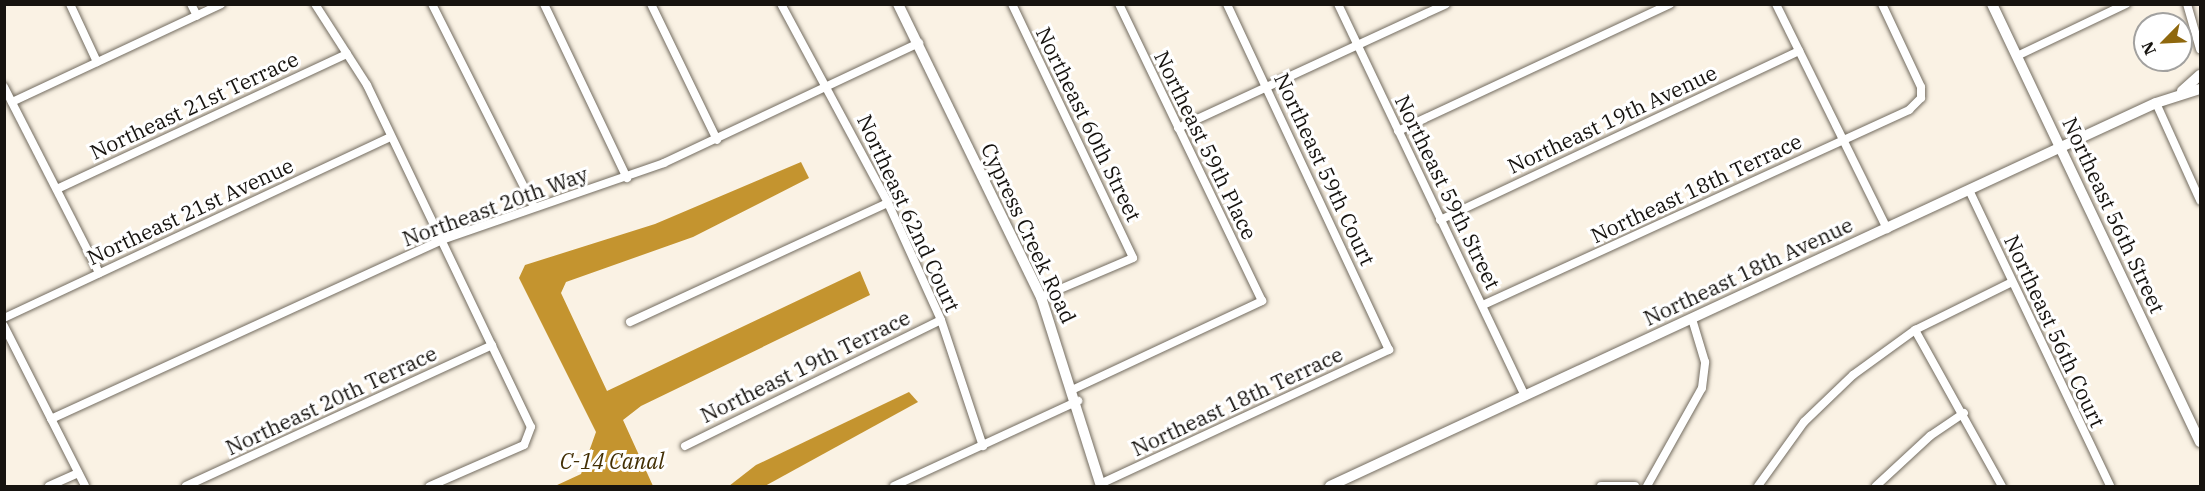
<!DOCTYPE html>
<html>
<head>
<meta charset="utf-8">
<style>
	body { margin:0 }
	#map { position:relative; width:2205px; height:491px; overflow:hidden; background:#faf2e4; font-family:"IBM Plex Serif",serif }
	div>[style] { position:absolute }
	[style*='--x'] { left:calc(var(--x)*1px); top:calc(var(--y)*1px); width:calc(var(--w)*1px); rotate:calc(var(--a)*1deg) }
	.water>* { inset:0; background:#c4942f }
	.roads { filter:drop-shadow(0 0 2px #736c60) drop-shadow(0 0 2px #736c60) }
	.minor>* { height:8px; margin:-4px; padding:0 4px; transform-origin:4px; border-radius:4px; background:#fff }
	.tertiary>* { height:10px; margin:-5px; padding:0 5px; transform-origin:5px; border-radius:5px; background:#fff }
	span { translate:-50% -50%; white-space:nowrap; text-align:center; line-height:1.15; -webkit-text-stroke:6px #fff; paint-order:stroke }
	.street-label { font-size:21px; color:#16130f }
	.water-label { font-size:22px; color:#432f04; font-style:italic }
	.frame { position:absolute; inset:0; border:6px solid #16130f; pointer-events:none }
	.north { position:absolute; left:2133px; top:12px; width:60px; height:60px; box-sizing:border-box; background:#fff; border:2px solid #a2a19f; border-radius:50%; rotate:246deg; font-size:16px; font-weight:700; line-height:24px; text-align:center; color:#16130f }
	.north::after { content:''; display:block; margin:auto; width:21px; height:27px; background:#8f680e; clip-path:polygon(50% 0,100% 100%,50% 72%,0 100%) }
</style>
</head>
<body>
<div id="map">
	<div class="water">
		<div style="clip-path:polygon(801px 162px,809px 178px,693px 237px,566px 282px,561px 293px,607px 391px,860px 271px,870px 295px,641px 406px,623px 420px,653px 486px,555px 486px,581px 474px,596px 432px,519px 278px,525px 265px,655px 224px)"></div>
		<div style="clip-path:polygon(909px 392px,918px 402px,765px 486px,729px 486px,756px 465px)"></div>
	</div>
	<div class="roads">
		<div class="minor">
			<div style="--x:70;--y:4;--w:64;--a:65"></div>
			<div style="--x:191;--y:4;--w:13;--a:63"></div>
			<div style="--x:315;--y:4;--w:96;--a:57.3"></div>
			<div style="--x:367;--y:85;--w:379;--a:64.4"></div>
			<div style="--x:531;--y:427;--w:19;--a:111"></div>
			<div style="--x:524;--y:445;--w:103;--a:156.4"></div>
			<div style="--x:432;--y:4;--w:227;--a:63.3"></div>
			<div style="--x:544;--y:4;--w:193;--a:64.5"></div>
			<div style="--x:651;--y:4;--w:151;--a:64.1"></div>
			<div style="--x:781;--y:4;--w:226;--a:61.7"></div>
			<div style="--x:888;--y:203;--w:128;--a:65.6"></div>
			<div style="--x:941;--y:320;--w:133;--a:71.6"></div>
			<div style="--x:1012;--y:4;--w:281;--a:64.5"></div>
			<div style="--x:1133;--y:258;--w:100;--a:157"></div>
			<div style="--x:1338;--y:4;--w:434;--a:64.5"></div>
			<div style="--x:1776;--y:4;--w:251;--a:63.7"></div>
			<div style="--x:2187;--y:4;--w:47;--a:73.9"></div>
			<div style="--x:2017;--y:56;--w:121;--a:-25.5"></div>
			<div style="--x:4;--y:87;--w:209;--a:62.9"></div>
			<div style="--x:12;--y:102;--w:231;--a:-25.1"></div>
			<div style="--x:2156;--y:103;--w:107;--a:65.6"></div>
			<div style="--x:1178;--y:128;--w:295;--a:-24.8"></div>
			<div style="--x:1398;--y:131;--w:300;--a:-25"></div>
			<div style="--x:57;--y:189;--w:320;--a:-25"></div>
			<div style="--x:1969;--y:190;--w:328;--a:64.5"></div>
			<div style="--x:1440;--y:220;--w:397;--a:-25.2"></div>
			<div style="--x:1483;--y:305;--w:469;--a:-24.6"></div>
			<div style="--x:1909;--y:110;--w:17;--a:-45"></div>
			<div style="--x:1921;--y:98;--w:11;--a:-90"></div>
			<div style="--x:1921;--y:87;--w:92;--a:-115.2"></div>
			<div style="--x:4;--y:318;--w:427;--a:-25.1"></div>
			<div style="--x:630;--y:322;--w:284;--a:-24.8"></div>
			<div style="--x:4;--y:326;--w:179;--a:63.1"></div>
			<div style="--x:1915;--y:330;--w:179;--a:60.9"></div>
			<div style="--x:1074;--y:389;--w:208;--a:-25.1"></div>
			<div style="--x:1262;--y:301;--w:330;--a:-115.7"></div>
			<div style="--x:51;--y:419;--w:430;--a:-24.6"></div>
			<div style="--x:442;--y:240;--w:235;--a:-19.1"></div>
			<div style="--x:664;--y:163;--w:282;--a:-25.2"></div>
			<div style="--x:685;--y:446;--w:285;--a:-26.2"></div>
			<div style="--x:1100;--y:484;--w:319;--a:-24.9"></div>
			<div style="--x:1389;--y:350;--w:382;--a:-115.1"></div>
			<div style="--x:49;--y:486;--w:32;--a:-24"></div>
			<div style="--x:186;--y:486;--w:337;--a:-24.7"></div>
			<div style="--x:894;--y:486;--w:203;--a:-24.8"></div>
			<div style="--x:1601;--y:486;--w:34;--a:0"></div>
			<div style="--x:1647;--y:486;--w:112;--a:-60.7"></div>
			<div style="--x:1702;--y:388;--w:26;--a:-83"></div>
			<div style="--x:1705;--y:362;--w:45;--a:-106.8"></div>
			<div style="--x:1758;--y:486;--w:79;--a:-54.3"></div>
			<div style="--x:1804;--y:422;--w:68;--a:-43.8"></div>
			<div style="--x:1853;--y:375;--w:77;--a:-36"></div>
			<div style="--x:1915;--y:330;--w:108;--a:-26.3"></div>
			<div style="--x:1876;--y:486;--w:74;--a:-42.8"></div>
			<div style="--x:1930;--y:436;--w:41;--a:-34.1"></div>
		</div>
		<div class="tertiary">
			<div style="--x:898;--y:4;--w:326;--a:64"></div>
			<div style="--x:1041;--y:297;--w:198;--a:72.4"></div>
			<div style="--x:1992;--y:4;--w:485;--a:64.6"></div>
			<div style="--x:2182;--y:91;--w:24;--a:-42"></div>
			<div style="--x:1330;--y:486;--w:910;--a:-24.88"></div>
			<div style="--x:2156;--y:103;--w:46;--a:-17.7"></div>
		</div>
	</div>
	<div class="street-label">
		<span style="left:194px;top:105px;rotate:-25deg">Northeast 21st Terrace</span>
		<span style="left:1612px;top:119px;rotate:-25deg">Northeast 19th Avenue</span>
		<span style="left:1089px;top:124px;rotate:64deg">Northeast 60th Street</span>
		<span style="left:1206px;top:145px;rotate:64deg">Northeast 59th Place</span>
		<span style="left:1325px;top:169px;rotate:65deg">Northeast 59th Court</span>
		<span style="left:1696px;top:188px;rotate:-25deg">Northeast 18th Terrace</span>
		<span style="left:1448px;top:192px;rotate:64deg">Northeast 59th Street</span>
		<span style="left:495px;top:206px;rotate:-20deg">Northeast 20th Way</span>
		<span style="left:190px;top:211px;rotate:-25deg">Northeast 21st Avenue</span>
		<span style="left:909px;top:213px;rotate:65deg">Northeast 62nd Court</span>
		<span style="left:2114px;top:215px;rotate:65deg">Northeast 56th Street</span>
		<span style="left:1029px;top:233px;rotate:65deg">Cypress Creek Road</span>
		<span style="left:1748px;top:271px;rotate:-25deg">Northeast 18th Avenue</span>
		<span style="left:2055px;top:331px;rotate:65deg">Northeast 56th Court</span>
		<span style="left:805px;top:366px;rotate:-26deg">Northeast 19th Terrace</span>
		<span style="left:331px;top:400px;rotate:-25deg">Northeast 20th Terrace</span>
		<span style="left:1237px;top:401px;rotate:-25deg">Northeast 18th Terrace</span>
	</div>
	<div class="water-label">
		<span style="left:612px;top:461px">C-14 Canal</span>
	</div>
	<div class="frame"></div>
	<div class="north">N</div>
</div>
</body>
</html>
